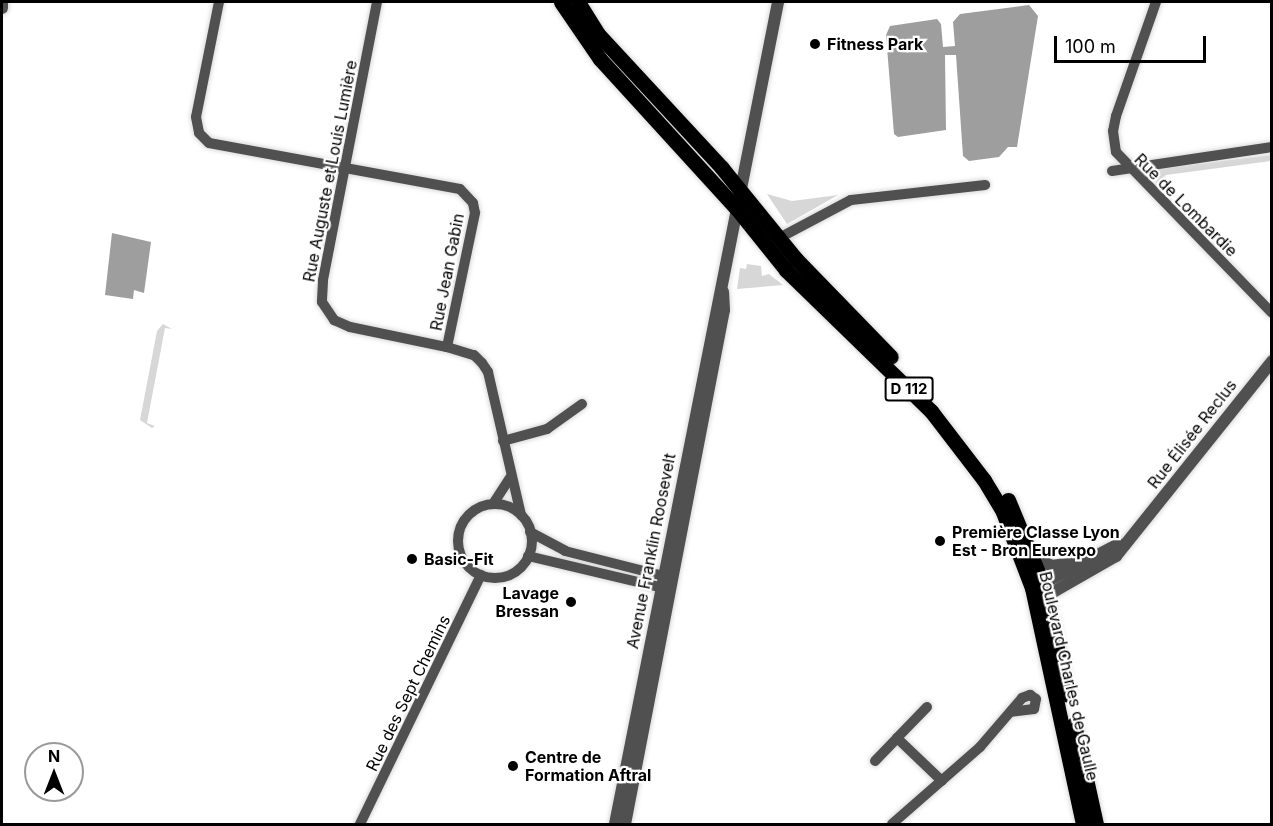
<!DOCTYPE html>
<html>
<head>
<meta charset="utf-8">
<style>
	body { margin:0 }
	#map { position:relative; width:1273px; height:826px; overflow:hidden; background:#fff; font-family:Inter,sans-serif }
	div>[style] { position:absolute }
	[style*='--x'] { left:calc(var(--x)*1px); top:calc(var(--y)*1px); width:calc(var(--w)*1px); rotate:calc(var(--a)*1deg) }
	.green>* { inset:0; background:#d7d7d7 }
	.water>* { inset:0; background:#9e9e9e }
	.roads { filter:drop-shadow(0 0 2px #dbdbdb) drop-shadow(0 0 2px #dbdbdb) }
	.minor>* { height:10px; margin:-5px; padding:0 5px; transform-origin:5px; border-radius:5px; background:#505050 }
	.minor>.ring { margin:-5px; padding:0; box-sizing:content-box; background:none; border:10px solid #505050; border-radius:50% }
	.tertiary>* { height:12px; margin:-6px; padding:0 6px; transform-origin:6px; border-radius:6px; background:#505050 }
	.primary>* { height:15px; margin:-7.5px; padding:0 7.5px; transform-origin:7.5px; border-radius:7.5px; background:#000 }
	.dots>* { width:16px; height:16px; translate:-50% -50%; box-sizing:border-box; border:3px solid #fff; border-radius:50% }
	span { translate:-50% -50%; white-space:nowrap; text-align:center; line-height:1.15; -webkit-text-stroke:4.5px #fff; paint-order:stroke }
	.shield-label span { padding:2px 4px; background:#fff; border:2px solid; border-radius:4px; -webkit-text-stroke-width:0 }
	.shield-label { font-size:15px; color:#000; font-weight:700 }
	.poi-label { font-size:16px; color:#000; font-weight:700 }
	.left { translate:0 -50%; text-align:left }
	.right { translate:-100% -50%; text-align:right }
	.street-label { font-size:16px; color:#000 }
	.frame { position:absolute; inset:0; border:3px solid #000; pointer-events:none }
	.north { position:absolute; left:24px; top:742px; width:60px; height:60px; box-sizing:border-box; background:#fff; border:2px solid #999; border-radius:50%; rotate:0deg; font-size:16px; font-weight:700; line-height:24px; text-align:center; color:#000 }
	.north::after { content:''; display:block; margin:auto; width:21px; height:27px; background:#000; clip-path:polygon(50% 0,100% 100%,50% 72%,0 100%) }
	.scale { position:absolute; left:1054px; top:36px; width:152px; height:27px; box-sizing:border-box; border:3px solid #000; border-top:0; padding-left:8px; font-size:18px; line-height:21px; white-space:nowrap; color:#000; -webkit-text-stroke:4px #fff; paint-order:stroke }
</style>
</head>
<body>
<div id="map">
	<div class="green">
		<div style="clip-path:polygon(1271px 155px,1271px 161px,1166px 175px,1157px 184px,1153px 176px,1150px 178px,1143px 171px)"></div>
		<div style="clip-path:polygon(767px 194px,792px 201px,838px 195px,787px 224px)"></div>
		<div style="clip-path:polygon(747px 264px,761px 266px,762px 276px,769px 274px,783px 285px,737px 289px,740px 268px,746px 269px)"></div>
		<div style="clip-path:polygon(163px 324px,172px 329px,165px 328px,147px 423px,155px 426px,152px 428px,140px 420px,157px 331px)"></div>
	</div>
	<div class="water">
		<div style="clip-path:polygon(1029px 5px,1038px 16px,1017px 147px,1008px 147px,999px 157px,969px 161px,963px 156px,956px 55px,945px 55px,946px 130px,898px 137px,894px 134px,886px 35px,890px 26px,937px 19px,941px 24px,943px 47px,955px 46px,953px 22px,960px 14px)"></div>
		<div style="clip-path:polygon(112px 233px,151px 242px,144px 293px,134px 290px,133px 299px,105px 295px)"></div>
	</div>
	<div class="roads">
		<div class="minor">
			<div style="--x:219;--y:2;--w:117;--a:101.3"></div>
			<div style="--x:196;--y:117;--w:16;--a:79"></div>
			<div style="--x:199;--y:133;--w:14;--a:45"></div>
			<div style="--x:209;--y:143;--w:255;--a:10.4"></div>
			<div style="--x:460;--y:189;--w:19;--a:47"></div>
			<div style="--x:473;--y:203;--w:10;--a:79"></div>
			<div style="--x:475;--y:213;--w:137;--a:101.8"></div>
			<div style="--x:377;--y:2;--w:284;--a:101"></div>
			<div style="--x:323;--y:281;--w:21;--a:93"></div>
			<div style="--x:322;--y:302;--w:22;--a:56"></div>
			<div style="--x:334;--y:320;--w:17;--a:24"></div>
			<div style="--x:350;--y:327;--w:99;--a:11.7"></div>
			<div style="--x:447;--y:347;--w:28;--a:17"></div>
			<div style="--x:474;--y:355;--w:11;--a:45"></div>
			<div style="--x:482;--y:363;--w:11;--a:56"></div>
			<div style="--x:488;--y:372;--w:147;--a:77"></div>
			<div style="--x:1156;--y:2;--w:121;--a:109.3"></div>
			<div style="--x:1116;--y:116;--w:15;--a:101"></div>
			<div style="--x:1113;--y:131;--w:21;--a:82"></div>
			<div style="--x:1116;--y:152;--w:224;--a:45.9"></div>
			<div style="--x:1112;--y:171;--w:162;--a:-8.5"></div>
			<div style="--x:781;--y:237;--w:79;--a:-27.9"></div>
			<div style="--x:851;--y:200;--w:135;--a:-6.4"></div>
			<div style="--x:503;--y:441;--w:46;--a:-15.3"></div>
			<div style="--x:547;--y:429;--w:43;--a:-35.5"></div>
			<div style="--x:493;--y:504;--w:31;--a:-57"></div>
			<div class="ring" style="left:458px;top:504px;width:64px;height:64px"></div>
			<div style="--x:530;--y:532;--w:40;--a:28"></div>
			<div style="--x:565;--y:551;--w:110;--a:14.2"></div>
			<div style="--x:528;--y:556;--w:144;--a:13.3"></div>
			<div style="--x:927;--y:707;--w:43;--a:134.1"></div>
			<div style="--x:897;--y:738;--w:62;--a:43.7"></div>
			<div style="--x:875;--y:761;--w:32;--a:-46"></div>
			<div style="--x:360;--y:824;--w:277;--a:-64.1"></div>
			<div style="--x:892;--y:824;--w:117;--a:-41.2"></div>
			<div style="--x:980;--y:747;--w:65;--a:-49.4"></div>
			<div style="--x:1022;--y:698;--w:9;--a:-21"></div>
			<div style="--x:1030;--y:695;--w:7;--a:34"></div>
			<div style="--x:1036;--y:699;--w:10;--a:101"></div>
			<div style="--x:1034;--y:709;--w:23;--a:173"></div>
		</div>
		<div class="tertiary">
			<div style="--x:2;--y:8;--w:6;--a:-90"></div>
			<div style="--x:1032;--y:554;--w:22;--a:32"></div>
			<div style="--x:1051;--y:566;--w:25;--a:-7"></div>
			<div style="--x:1036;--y:587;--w:93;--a:-27.4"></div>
			<div style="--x:1039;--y:600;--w:89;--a:-29.7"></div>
			<div style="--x:1116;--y:556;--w:250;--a:-51.3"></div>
			<div style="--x:615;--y:824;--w:838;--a:-78.78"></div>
			<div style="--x:625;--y:824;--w:523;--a:-79.1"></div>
			<div style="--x:724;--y:310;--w:18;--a:-93"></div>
		</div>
		<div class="primary">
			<div style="--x:561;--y:2;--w:69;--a:55.6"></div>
			<div style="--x:600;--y:59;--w:203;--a:47.6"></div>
			<div style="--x:737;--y:209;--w:78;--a:51.2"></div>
			<div style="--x:786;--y:270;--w:202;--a:44.2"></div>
			<div style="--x:931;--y:411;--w:87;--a:52.5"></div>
			<div style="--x:984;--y:480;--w:37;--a:59"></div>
			<div style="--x:1003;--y:512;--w:81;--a:69.1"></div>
			<div style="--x:1032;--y:588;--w:241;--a:77.8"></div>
			<div style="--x:578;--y:2;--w:38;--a:58"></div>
			<div style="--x:598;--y:34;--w:183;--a:47.2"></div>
			<div style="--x:722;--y:168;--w:117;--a:50.9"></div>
			<div style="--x:796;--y:259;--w:136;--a:45.9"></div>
			<div style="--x:1008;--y:500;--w:91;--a:67.4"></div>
			<div style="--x:1043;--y:584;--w:113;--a:77.7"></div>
			<div style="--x:1074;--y:724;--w:102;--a:77.6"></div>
		</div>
	</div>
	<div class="dots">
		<div style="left:815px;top:44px;background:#000"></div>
		<div style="left:940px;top:541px;background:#000"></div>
		<div style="left:412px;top:559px;background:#000"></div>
		<div style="left:571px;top:602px;background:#000"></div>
		<div style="left:513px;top:766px;background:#000"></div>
	</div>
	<div class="shield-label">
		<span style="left:909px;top:389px">D 112</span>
	</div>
	<div class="poi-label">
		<span class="left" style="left:827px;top:44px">Fitness Park</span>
		<span class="left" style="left:952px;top:541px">Première Classe Lyon<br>Est - Bron Eurexpo</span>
		<span class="left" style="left:424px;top:559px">Basic-Fit</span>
		<span class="right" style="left:559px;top:602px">Lavage<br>Bressan</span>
		<span class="left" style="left:525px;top:766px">Centre de<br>Formation Aftral</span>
	</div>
	<div class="street-label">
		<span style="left:330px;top:171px;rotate:-79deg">Rue Auguste et Louis Lumière</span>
		<span style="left:1186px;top:205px;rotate:45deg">Rue de Lombardie</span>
		<span style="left:447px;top:272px;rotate:-79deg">Rue Jean Gabin</span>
		<span style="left:1192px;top:434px;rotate:-52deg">Rue Élisée Reclus</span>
		<span style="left:651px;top:551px;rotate:-79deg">Avenue Franklin Roosevelt</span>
		<span style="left:1069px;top:676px;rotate:77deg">Boulevard Charles de Gaulle</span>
		<span style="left:408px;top:693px;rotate:-64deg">Rue des Sept Chemins</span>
	</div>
	<div class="frame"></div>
	<div class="north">N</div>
	<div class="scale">100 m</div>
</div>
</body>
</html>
